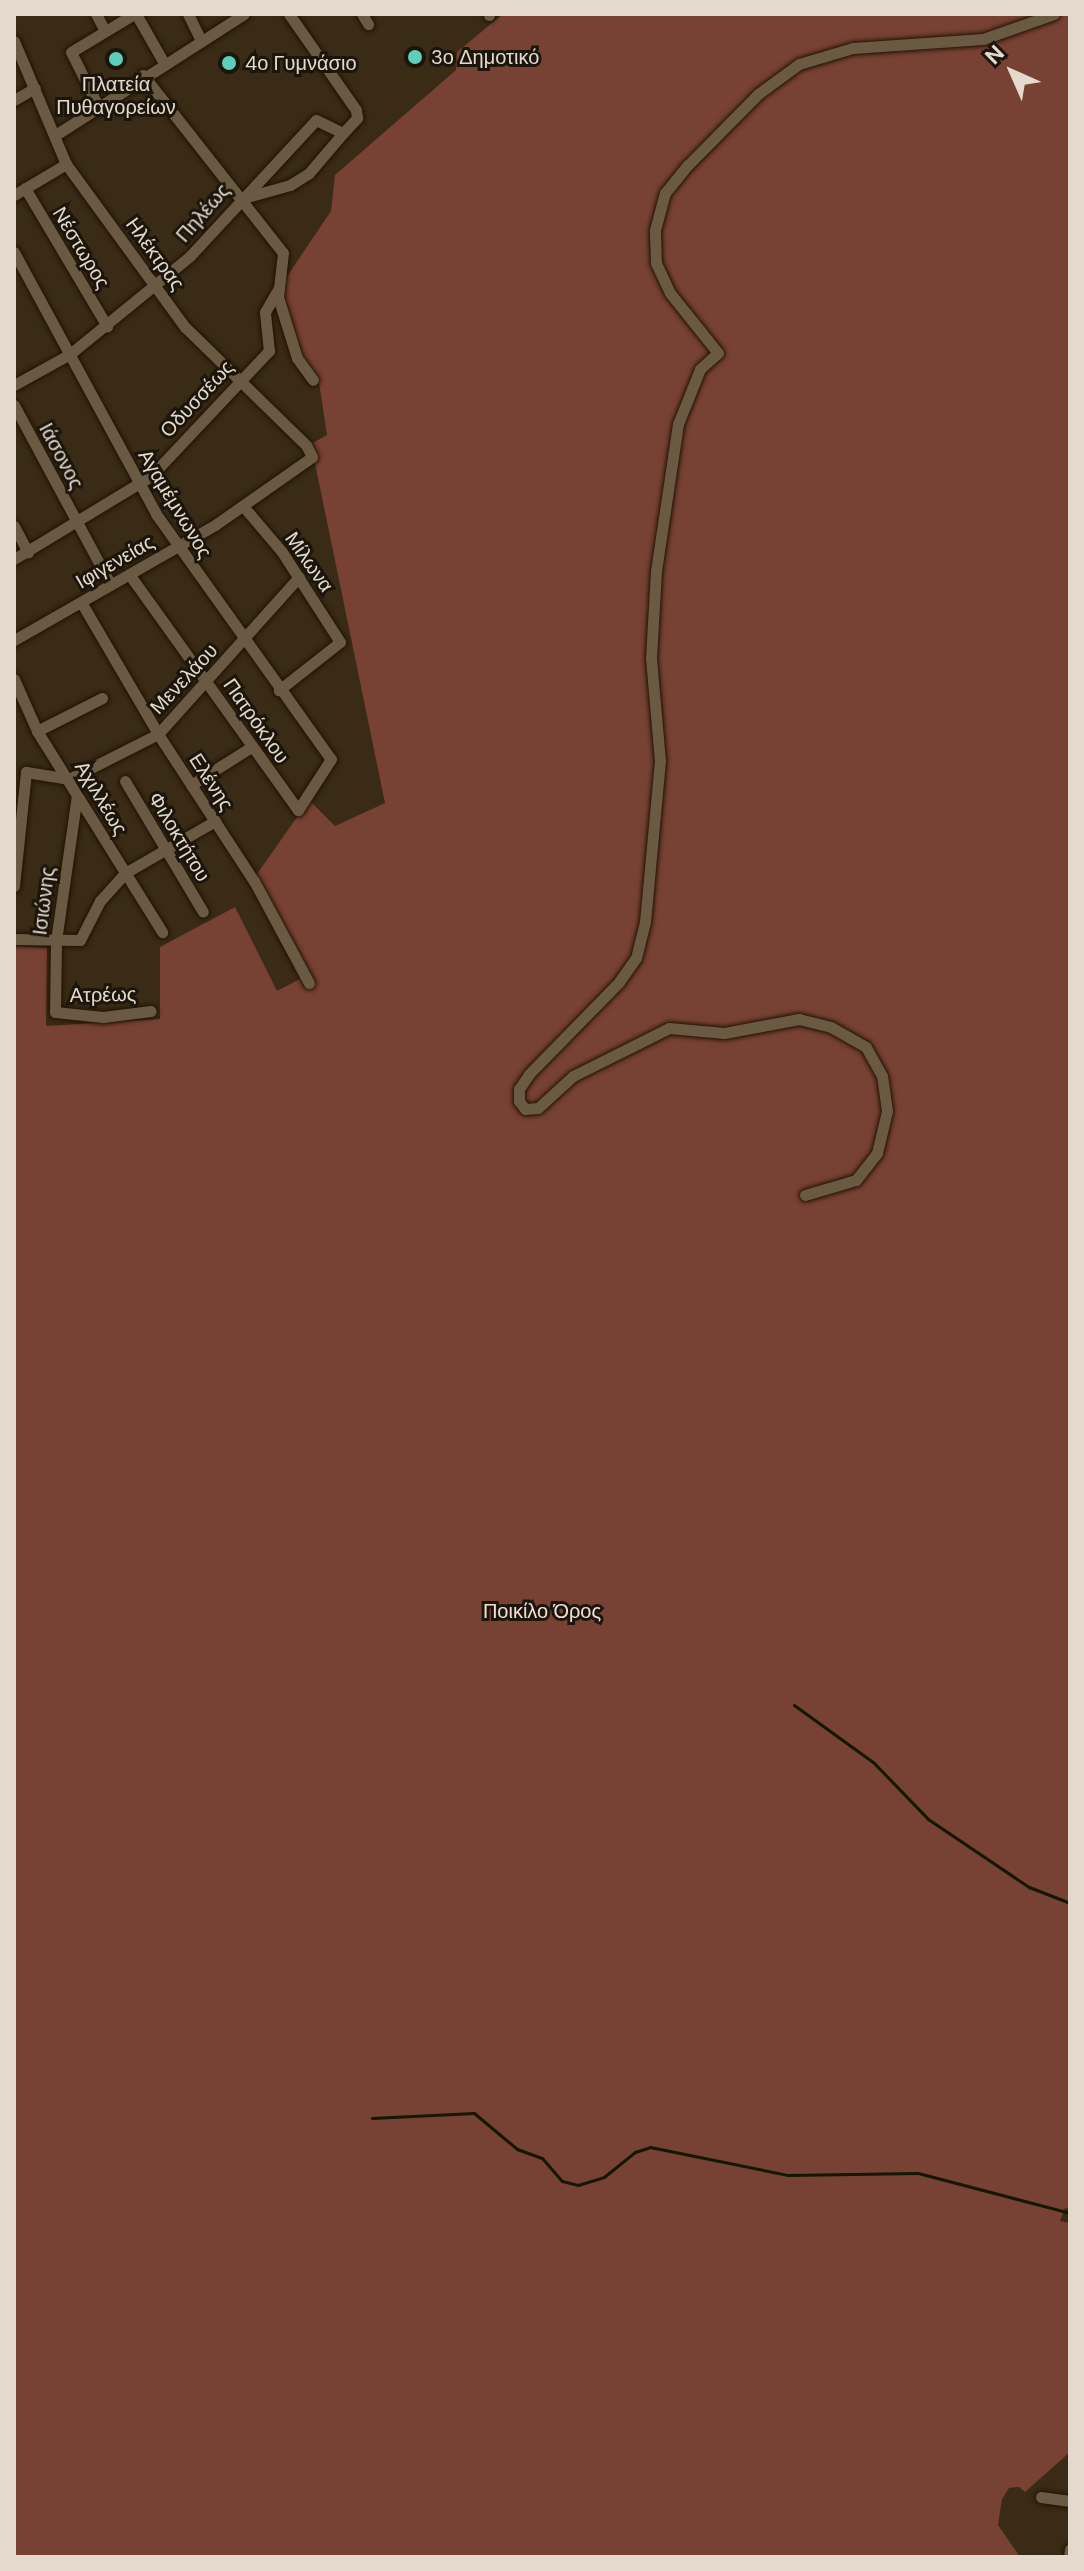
<!DOCTYPE html>
<html>
<head>
<meta charset="utf-8">
<style>
	body { margin:0 }
	#map { position:relative; width:1084px; height:2571px; overflow:hidden; background:#392b16; font-family:"DM Sans",sans-serif }
	div>[style] { position:absolute }
	[style*='--x'] { left:calc(var(--x)*1px); top:calc(var(--y)*1px); width:calc(var(--w)*1px); rotate:calc(var(--a)*1deg) }
	.green>* { inset:0; background:#774133 }
	.stream>* { height:3px; margin:-1.5px; padding:0 1.5px; transform-origin:1.5px; border-radius:1.5px; background:#131703 }
	.roads { filter:drop-shadow(0 0 2px #201301) drop-shadow(0 0 2px #201301) }
	.street>* { height:11px; margin:-5.5px; padding:0 5.5px; transform-origin:5.5px; border-radius:5.5px; background:#6a5a44 }
	.dots>* { width:22px; height:22px; translate:-50% -50%; box-sizing:border-box; border:4px solid #1b150c; border-radius:50% }
	span { translate:-50% -50%; white-space:nowrap; text-align:center; line-height:1.15; -webkit-text-stroke:6px #1b150c; paint-order:stroke }
	.poi-label { font-size:20px; color:#e3dacd }
	.left { translate:0 -50%; text-align:left }
	.street-label { font-size:20px; color:#e3dacd }
	.park-label { font-size:20px; color:#f2ddd7 }
	.frame { position:absolute; inset:0; border:16px solid #e3dacd; pointer-events:none }
	.north { position:absolute; left:972px; top:32px; width:80px; height:80px; -webkit-text-stroke:6px #1b150c; paint-order:stroke; rotate:315deg; font-size:22px; font-weight:700; line-height:32px; text-align:center; color:#e3dacd }
	.north::after { content:''; display:block; margin:auto; width:28px; height:36px; background:#e3dacd; clip-path:polygon(50% 0,100% 100%,50% 72%,0 100%) }
</style>
</head>
<body>
<div id="map">
	<div class="green">
		<div style="clip-path:polygon(503px 14px,1070px 14px,1070px 2209px,1065px 2208px,1060px 2221px,1070px 2223px,1070px 2452px,1025px 2492px,1019px 2487px,1009px 2488px,1002px 2499px,998px 2525px,1020px 2557px,14px 2557px,14px 946px,47px 948px,46px 1026px,160px 1019px,160px 947px,235px 907px,277px 991px,300px 979px,252px 881px,309px 800px,335px 826px,385px 803px,311px 444px,327px 435px,318px 376px,302px 359px,281px 297px,282px 284px,331px 211px,335px 175px,456px 70px,457px 52px)"></div>
	</div>
	<div class="stream">
		<div style="--x:794;--y:1705;--w:99;--a:35.9"></div>
		<div style="--x:874;--y:1763;--w:78;--a:46"></div>
		<div style="--x:928;--y:1819;--w:122;--a:34"></div>
		<div style="--x:1029;--y:1887;--w:44;--a:21.3"></div>
		<div style="--x:372;--y:2118;--w:102;--a:-2.8"></div>
		<div style="--x:474;--y:2113;--w:56;--a:39.9"></div>
		<div style="--x:517;--y:2149;--w:27;--a:20"></div>
		<div style="--x:542;--y:2158;--w:30;--a:49"></div>
		<div style="--x:562;--y:2181;--w:16;--a:14"></div>
		<div style="--x:578;--y:2185;--w:27;--a:-17"></div>
		<div style="--x:604;--y:2177;--w:40;--a:-39"></div>
		<div style="--x:635;--y:2152;--w:16;--a:-18"></div>
		<div style="--x:650;--y:2147;--w:141;--a:11.5"></div>
		<div style="--x:788;--y:2175;--w:130;--a:-0.9"></div>
		<div style="--x:918;--y:2173;--w:157;--a:14.7"></div>
	</div>
	<div class="roads">
		<div class="street">
			<div style="--x:96;--y:14;--w:19;--a:62"></div>
			<div style="--x:136;--y:14;--w:56;--a:60.3"></div>
			<div style="--x:188;--y:14;--w:30;--a:64"></div>
			<div style="--x:362;--y:14;--w:12;--a:59"></div>
			<div style="--x:489;--y:14;--w:1;--a:90"></div>
			<div style="--x:14;--y:41;--w:134;--a:67.1"></div>
			<div style="--x:66;--y:164;--w:202;--a:53.9"></div>
			<div style="--x:185;--y:327;--w:169;--a:44.3"></div>
			<div style="--x:306;--y:445;--w:13;--a:63"></div>
			<div style="--x:312;--y:457;--w:118;--a:145"></div>
			<div style="--x:215;--y:525;--w:232;--a:150.2"></div>
			<div style="--x:143;--y:75;--w:226;--a:51.8"></div>
			<div style="--x:283;--y:253;--w:44;--a:96.5"></div>
			<div style="--x:278;--y:297;--w:64;--a:72.7"></div>
			<div style="--x:297;--y:358;--w:27;--a:54"></div>
			<div style="--x:14;--y:100;--w:24;--a:-30"></div>
			<div style="--x:98;--y:106;--w:60;--a:-116.6"></div>
			<div style="--x:71;--y:52;--w:74;--a:-31.1"></div>
			<div style="--x:57;--y:134;--w:222;--a:-32.7"></div>
			<div style="--x:25;--y:188;--w:161;--a:59.3"></div>
			<div style="--x:14;--y:195;--w:61;--a:-30.8"></div>
			<div style="--x:240;--y:199;--w:52;--a:-15.6"></div>
			<div style="--x:290;--y:185;--w:22;--a:-32"></div>
			<div style="--x:309;--y:173;--w:52;--a:-49.6"></div>
			<div style="--x:14;--y:252;--w:298;--a:61.5"></div>
			<div style="--x:156;--y:514;--w:301;--a:54.5"></div>
			<div style="--x:331;--y:759;--w:61;--a:122.9"></div>
			<div style="--x:298;--y:810;--w:290;--a:-125.6"></div>
			<div style="--x:14;--y:385;--w:64;--a:-29"></div>
			<div style="--x:70;--y:354;--w:155;--a:-39.2"></div>
			<div style="--x:190;--y:256;--w:185;--a:-47.2"></div>
			<div style="--x:316;--y:120;--w:30;--a:26"></div>
			<div style="--x:343;--y:133;--w:21;--a:-47"></div>
			<div style="--x:357;--y:118;--w:8;--a:-97"></div>
			<div style="--x:356;--y:110;--w:117;--a:-124.9"></div>
			<div style="--x:14;--y:405;--w:204;--a:61.7"></div>
			<div style="--x:243;--y:506;--w:60;--a:49.7"></div>
			<div style="--x:282;--y:552;--w:107;--a:57.2"></div>
			<div style="--x:340;--y:642;--w:78;--a:141.8"></div>
			<div style="--x:14;--y:526;--w:30;--a:62"></div>
			<div style="--x:14;--y:559;--w:160;--a:-31.2"></div>
			<div style="--x:151;--y:476;--w:172;--a:-46.7"></div>
			<div style="--x:269;--y:351;--w:39;--a:-96"></div>
			<div style="--x:265;--y:312;--w:28;--a:-60"></div>
			<div style="--x:81;--y:602;--w:153;--a:59.7"></div>
			<div style="--x:158;--y:734;--w:176;--a:56.9"></div>
			<div style="--x:254;--y:881;--w:116;--a:61.7"></div>
			<div style="--x:14;--y:679;--w:57;--a:66.1"></div>
			<div style="--x:37;--y:731;--w:237;--a:58.1"></div>
			<div style="--x:37;--y:731;--w:73;--a:-26.9"></div>
			<div style="--x:125;--y:781;--w:152;--a:59.2"></div>
			<div style="--x:191;--y:785;--w:71;--a:-32.3"></div>
			<div style="--x:77;--y:795;--w:148;--a:98.2"></div>
			<div style="--x:56;--y:941;--w:71;--a:90.8"></div>
			<div style="--x:55;--y:1012;--w:48;--a:5.9"></div>
			<div style="--x:103;--y:1017;--w:48;--a:-7.1"></div>
			<div style="--x:14;--y:886;--w:115;--a:-84"></div>
			<div style="--x:26;--y:772;--w:44;--a:9.2"></div>
			<div style="--x:69;--y:779;--w:100;--a:-26.8"></div>
			<div style="--x:158;--y:734;--w:211;--a:-48.1"></div>
			<div style="--x:14;--y:939;--w:66;--a:0.9"></div>
			<div style="--x:80;--y:940;--w:44;--a:-62.9"></div>
			<div style="--x:100;--y:901;--w:38;--a:-48"></div>
			<div style="--x:125;--y:873;--w:104;--a:-30"></div>
			<div style="--x:805;--y:1195;--w:53;--a:-16.4"></div>
			<div style="--x:856;--y:1180;--w:34;--a:-52"></div>
			<div style="--x:877;--y:1153;--w:43;--a:-76.6"></div>
			<div style="--x:887;--y:1111;--w:35;--a:-98"></div>
			<div style="--x:882;--y:1076;--w:33;--a:-119"></div>
			<div style="--x:866;--y:1047;--w:40;--a:-150.3"></div>
			<div style="--x:831;--y:1027;--w:33;--a:-166"></div>
			<div style="--x:799;--y:1019;--w:76;--a:169.4"></div>
			<div style="--x:724;--y:1033;--w:55;--a:-174.8"></div>
			<div style="--x:669;--y:1028;--w:107;--a:153.4"></div>
			<div style="--x:573;--y:1076;--w:47;--a:137.6"></div>
			<div style="--x:538;--y:1108;--w:13;--a:176"></div>
			<div style="--x:525;--y:1109;--w:10;--a:-127"></div>
			<div style="--x:519;--y:1101;--w:12;--a:-90"></div>
			<div style="--x:519;--y:1089;--w:18;--a:-56"></div>
			<div style="--x:529;--y:1074;--w:129;--a:-45.6"></div>
			<div style="--x:619;--y:982;--w:29;--a:-55"></div>
			<div style="--x:636;--y:958;--w:37;--a:-76"></div>
			<div style="--x:645;--y:922;--w:162;--a:-84.7"></div>
			<div style="--x:660;--y:761;--w:103;--a:-95"></div>
			<div style="--x:651;--y:658;--w:87;--a:-86.7"></div>
			<div style="--x:656;--y:571;--w:149;--a:-81.5"></div>
			<div style="--x:678;--y:424;--w:59;--a:-68.2"></div>
			<div style="--x:700;--y:369;--w:24;--a:-42"></div>
			<div style="--x:718;--y:353;--w:77;--a:-128.7"></div>
			<div style="--x:670;--y:293;--w:33;--a:-115"></div>
			<div style="--x:656;--y:263;--w:33;--a:-92"></div>
			<div style="--x:655;--y:230;--w:38;--a:-75"></div>
			<div style="--x:665;--y:193;--w:36;--a:-51"></div>
			<div style="--x:688;--y:165;--w:100;--a:-45.4"></div>
			<div style="--x:758;--y:94;--w:51;--a:-36.2"></div>
			<div style="--x:799;--y:64;--w:56;--a:-16.5"></div>
			<div style="--x:853;--y:48;--w:130;--a:-4"></div>
			<div style="--x:983;--y:39;--w:75;--a:-19.4"></div>
			<div style="--x:1041;--y:2497;--w:29;--a:8"></div>
			<div style="--x:1069;--y:2557;--w:8;--a:-83"></div>
		</div>
	</div>
	<div class="dots">
		<div style="left:415px;top:57px;background:#5dceb9"></div>
		<div style="left:116px;top:59px;background:#5dceb9"></div>
		<div style="left:229px;top:63px;background:#5dceb9"></div>
	</div>
	<div class="poi-label">
		<span class="left" style="left:431px;top:57px">3ο Δημοτικό</span>
		<span class="left" style="left:245px;top:63px">4ο Γυμνάσιο</span>
		<span style="left:116px;top:96px">Πλατεία<br>Πυθαγορείων</span>
	</div>
	<div class="street-label">
		<span style="left:203px;top:213px;rotate:-49deg">Πηλέως</span>
		<span style="left:81px;top:248px;rotate:59deg">Νέστωρος</span>
		<span style="left:155px;top:254px;rotate:54deg">Ηλέκτρας</span>
		<span style="left:197px;top:399px;rotate:-47deg">Οδυσσέως</span>
		<span style="left:61px;top:456px;rotate:62deg">Ιάσονος</span>
		<span style="left:175px;top:504px;rotate:59deg">Αγαμέμνωνος</span>
		<span style="left:115px;top:562px;rotate:-30deg">Ιφιγενείας</span>
		<span style="left:309px;top:562px;rotate:55deg">Μίλωνα</span>
		<span style="left:184px;top:679px;rotate:-47deg">Μενελάου</span>
		<span style="left:256px;top:721px;rotate:55deg">Πατρόκλου</span>
		<span style="left:211px;top:782px;rotate:57deg">Ελένης</span>
		<span style="left:101px;top:798px;rotate:59deg">Αχιλλέως</span>
		<span style="left:179px;top:837px;rotate:59deg">Φιλοκτήτου</span>
		<span style="left:44px;top:901px;rotate:-83deg">Ισιώνης</span>
		<span style="left:103px;top:995px;rotate:-1deg">Ατρέως</span>
	</div>
	<div class="park-label">
		<span style="left:542px;top:1611px">Ποικίλο Όρος</span>
	</div>
	<div class="frame"></div>
	<div class="north">N</div>
</div>
</body>
</html>
